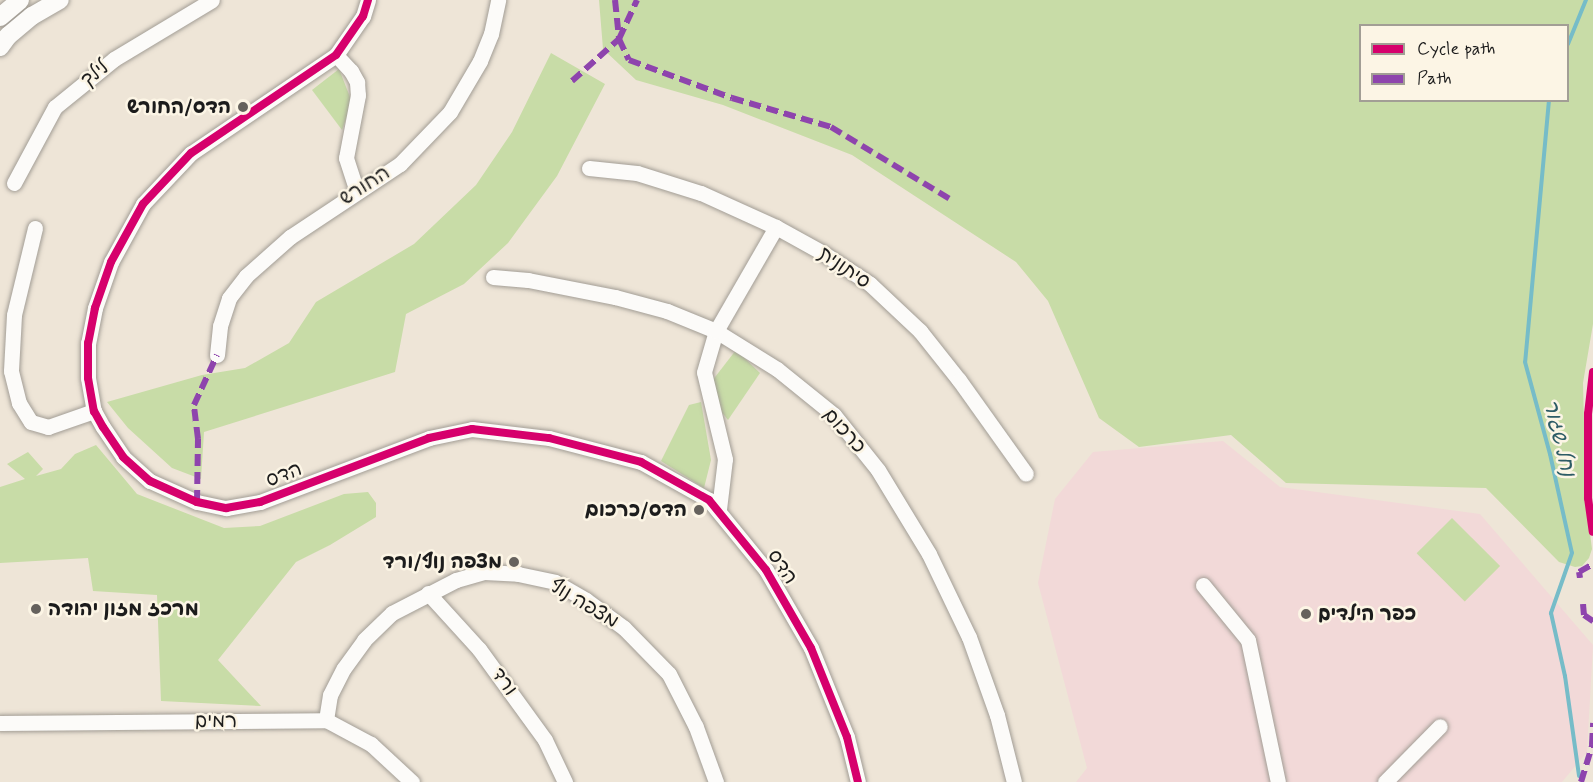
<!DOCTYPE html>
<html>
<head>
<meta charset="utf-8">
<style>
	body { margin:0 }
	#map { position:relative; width:1593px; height:782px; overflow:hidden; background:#eee5d7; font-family:Mynerve,"Playpen Sans Hebrew",sans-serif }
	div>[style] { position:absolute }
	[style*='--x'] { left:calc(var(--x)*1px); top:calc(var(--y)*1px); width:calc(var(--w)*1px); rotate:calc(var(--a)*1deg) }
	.built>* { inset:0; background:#f2d9d8 }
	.green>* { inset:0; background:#c8dca7; transform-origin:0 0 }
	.stream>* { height:4px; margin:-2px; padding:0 2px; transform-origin:2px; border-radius:2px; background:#76bcc8 }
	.roads { filter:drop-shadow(0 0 2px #a29d95) drop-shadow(0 0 2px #a29d95) }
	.minor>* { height:15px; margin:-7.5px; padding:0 7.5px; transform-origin:7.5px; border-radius:7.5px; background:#fcfbf9 }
	.tertiary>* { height:18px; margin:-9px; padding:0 9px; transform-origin:9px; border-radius:9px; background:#fcfbf9 }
	.quiet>* { height:6px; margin-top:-3px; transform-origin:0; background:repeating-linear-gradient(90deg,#8e44ad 0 12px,transparent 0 18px) }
	.cycleway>* { height:8px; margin:-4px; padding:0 4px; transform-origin:4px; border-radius:4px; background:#d6006c }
	.dots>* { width:16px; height:16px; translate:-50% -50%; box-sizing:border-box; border:3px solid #fcf5e5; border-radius:50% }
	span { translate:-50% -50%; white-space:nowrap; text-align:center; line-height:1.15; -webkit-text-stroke:5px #fcf5e5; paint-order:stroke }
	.street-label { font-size:20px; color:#1c1c1c }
	.poi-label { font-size:20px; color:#1c1c1c; font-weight:700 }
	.right { translate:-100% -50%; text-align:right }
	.left { translate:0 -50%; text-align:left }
	.water-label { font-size:21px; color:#2d5c66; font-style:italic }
	.legend { position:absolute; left:1359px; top:24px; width:210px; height:78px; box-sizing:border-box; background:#fcf5e5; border:2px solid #a29e95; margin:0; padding:8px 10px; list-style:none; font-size:18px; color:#1c1c1c }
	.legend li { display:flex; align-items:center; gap:12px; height:30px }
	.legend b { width:30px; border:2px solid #a29e95 }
</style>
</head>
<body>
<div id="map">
	<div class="built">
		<div style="clip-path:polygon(1223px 441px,1280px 487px,1480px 514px,1593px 645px,1587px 752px,1562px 782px,1076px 782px,1087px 768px,1038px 583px,1055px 499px,1093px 452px)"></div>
	</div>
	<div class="green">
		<div style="clip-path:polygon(evenodd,599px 0,1593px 0,1593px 324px,1583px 383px,1586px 502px,1592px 549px,1589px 558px,1582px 566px,1575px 567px,1559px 562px,1486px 488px,1286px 483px,1231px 435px,1139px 447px,1099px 418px,1048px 301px,1016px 262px,852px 155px,723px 105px,636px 80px,603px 49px,599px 0,1360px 26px,1568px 26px,1568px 100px,1360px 100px,1360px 26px)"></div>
		<div style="clip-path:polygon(551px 53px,605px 84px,557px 176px,508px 243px,464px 284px,406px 314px,395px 372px,204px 432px,201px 479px,172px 468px,128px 428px,107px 402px,202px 375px,245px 368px,289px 343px,316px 302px,414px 244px,476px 185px,512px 132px)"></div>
		<div style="clip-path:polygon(339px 69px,352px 102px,342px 130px,312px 90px)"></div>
		<div style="clip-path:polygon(736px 350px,760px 373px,728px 420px,720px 410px,712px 381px)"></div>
		<div style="clip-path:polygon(701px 402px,711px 460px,704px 488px,661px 461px,689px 405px)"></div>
		<div style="clip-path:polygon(96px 445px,137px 494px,224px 528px,260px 526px,344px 494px,368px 492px,376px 503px,376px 517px,330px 545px,296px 562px,218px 660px,261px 706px,161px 701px,157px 595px,93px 591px,88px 558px,0 563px,0 487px,25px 479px,7px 464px,28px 452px,43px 469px,36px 476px,61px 469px,75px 454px)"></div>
		<div style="left:1452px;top:518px;width:68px;height:50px;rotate:45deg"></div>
	</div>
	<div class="stream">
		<div style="--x:1568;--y:44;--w:48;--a:-67.8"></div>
		<div style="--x:1549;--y:100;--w:263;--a:95.2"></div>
		<div style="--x:1525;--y:362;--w:95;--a:74.8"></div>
		<div style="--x:1550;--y:454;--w:101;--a:77.5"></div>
		<div style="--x:1572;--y:553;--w:64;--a:109.3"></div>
		<div style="--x:1551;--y:613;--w:65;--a:77.5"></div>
		<div style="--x:1565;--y:676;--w:101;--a:82"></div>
	</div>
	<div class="roads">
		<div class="minor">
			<div style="--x:368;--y:0;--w:17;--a:107"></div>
			<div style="--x:363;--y:16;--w:47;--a:124.7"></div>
			<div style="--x:336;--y:55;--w:175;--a:145.9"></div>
			<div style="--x:191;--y:153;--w:70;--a:133.3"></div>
			<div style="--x:143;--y:204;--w:66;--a:118.9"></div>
			<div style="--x:111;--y:262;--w:49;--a:109.2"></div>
			<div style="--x:95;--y:308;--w:36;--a:101"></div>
			<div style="--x:88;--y:343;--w:35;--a:90"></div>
			<div style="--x:88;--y:378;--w:34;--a:80"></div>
			<div style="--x:94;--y:411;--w:18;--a:61"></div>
			<div style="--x:103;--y:427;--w:36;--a:56"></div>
			<div style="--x:123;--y:457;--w:36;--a:42"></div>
			<div style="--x:150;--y:481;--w:51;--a:24.1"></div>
			<div style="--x:197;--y:502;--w:30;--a:12"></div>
			<div style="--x:226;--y:508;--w:35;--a:-10"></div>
			<div style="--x:260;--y:502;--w:181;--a:-20.7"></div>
			<div style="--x:429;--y:438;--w:44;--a:-11.8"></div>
			<div style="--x:472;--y:429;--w:78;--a:6.7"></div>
			<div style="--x:549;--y:438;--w:95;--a:14.6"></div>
			<div style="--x:641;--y:462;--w:78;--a:29.2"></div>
			<div style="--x:709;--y:500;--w:90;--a:50.8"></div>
			<div style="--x:766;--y:570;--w:90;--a:60"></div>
			<div style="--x:811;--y:648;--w:96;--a:68"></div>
			<div style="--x:847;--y:737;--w:46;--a:76.3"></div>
			<div style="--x:336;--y:55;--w:22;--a:47"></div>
			<div style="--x:351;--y:71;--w:13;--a:61"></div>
			<div style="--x:357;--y:82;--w:13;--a:86"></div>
			<div style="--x:358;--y:95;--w:64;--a:100.8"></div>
			<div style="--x:346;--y:158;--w:35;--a:72"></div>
			<div style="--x:589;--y:168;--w:48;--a:5.9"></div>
			<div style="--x:637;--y:173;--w:67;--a:17.4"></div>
			<div style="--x:701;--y:193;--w:82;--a:24.4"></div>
			<div style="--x:776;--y:227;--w:54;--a:29"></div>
			<div style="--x:823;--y:253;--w:56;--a:33.4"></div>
			<div style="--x:870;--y:284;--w:69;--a:43.2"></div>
			<div style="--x:920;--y:331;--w:63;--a:51.5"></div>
			<div style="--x:959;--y:380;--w:115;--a:54.5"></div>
			<div style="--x:14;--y:183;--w:86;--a:-61.7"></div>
			<div style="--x:55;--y:107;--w:76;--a:-39.1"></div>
			<div style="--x:114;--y:59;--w:114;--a:-31"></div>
			<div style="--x:35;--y:228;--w:89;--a:103.6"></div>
			<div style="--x:14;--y:315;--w:56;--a:93.1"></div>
			<div style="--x:11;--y:371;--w:33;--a:76"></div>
			<div style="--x:19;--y:403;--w:22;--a:58"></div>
			<div style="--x:31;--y:422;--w:18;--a:16"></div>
			<div style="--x:48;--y:427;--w:49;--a:-19.2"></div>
			<div style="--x:493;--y:277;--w:35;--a:5"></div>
			<div style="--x:528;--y:280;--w:89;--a:11.1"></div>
			<div style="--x:615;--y:297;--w:54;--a:15.1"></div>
			<div style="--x:667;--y:311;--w:53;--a:22.2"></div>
			<div style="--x:716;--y:331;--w:72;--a:31.9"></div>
			<div style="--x:777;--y:369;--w:73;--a:38.9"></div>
			<div style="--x:834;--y:415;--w:70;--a:51.3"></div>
			<div style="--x:878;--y:470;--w:98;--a:58.7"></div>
			<div style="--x:929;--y:554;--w:92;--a:64.3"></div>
			<div style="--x:969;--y:637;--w:83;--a:70.3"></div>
			<div style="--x:997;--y:715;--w:69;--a:75.8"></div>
			<div style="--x:217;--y:355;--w:29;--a:-84"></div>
			<div style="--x:220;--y:326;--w:29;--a:-72"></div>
			<div style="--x:229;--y:298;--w:28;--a:-52"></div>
			<div style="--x:246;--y:276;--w:59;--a:-41.6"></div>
			<div style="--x:290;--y:237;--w:132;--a:-33.6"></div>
			<div style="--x:400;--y:164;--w:72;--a:-46.1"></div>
			<div style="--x:450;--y:112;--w:59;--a:-59.5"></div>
			<div style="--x:480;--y:61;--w:29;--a:-68"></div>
			<div style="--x:491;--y:34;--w:35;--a:-78"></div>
			<div style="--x:719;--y:509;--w:50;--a:-83.2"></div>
			<div style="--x:725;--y:459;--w:89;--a:-103.6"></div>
			<div style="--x:704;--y:372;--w:43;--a:-73.7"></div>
			<div style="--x:716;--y:331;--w:120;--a:-60"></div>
			<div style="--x:1203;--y:585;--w:71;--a:50.7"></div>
			<div style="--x:1248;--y:640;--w:145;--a:78.1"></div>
			<div style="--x:428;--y:593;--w:76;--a:47.7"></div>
			<div style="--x:479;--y:649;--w:112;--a:54"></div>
			<div style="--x:545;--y:740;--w:47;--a:64.5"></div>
			<div style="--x:326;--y:720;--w:25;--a:-81"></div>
			<div style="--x:330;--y:695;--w:30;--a:-63"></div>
			<div style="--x:344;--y:668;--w:34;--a:-54"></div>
			<div style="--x:364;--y:640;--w:39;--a:-44"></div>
			<div style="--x:392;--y:613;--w:72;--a:-27.3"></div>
			<div style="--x:456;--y:580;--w:29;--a:-16"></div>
			<div style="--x:484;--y:572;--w:34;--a:3"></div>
			<div style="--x:518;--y:574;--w:38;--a:12"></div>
			<div style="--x:555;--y:582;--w:36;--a:30"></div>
			<div style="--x:586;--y:600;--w:47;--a:36.4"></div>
			<div style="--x:624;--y:628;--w:64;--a:45.6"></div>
			<div style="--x:669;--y:674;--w:59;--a:63"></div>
			<div style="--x:696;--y:727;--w:59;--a:70"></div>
			<div style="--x:0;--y:723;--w:326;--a:-0.5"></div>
			<div style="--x:326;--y:720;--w:51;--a:28.1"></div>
			<div style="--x:371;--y:744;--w:56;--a:42.8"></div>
			<div style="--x:1385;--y:782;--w:78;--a:-45.5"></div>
		</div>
		<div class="tertiary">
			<div style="--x:0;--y:17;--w:26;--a:-40"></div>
			<div style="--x:0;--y:47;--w:14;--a:-54"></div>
			<div style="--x:8;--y:36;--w:31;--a:-40"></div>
			<div style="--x:32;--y:16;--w:32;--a:-30"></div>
		</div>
	</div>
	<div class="quiet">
		<div style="--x:615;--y:0;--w:39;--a:84"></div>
		<div style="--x:619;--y:39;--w:23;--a:65"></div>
		<div style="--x:629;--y:60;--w:110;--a:20.3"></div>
		<div style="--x:732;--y:98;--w:103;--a:16.3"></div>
		<div style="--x:831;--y:127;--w:139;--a:31.2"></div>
		<div style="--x:572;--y:81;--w:63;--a:-41.8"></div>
		<div style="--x:619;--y:39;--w:43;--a:-65.2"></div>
		<div style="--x:197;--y:502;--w:63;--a:-89.1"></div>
		<div style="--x:198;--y:439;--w:34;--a:-97"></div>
		<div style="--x:194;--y:405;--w:55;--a:-65.3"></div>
		<div style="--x:1580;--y:578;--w:6;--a:-99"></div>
		<div style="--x:1579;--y:572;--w:16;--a:-30"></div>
		<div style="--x:1583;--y:604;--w:11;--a:85"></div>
		<div style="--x:1584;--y:615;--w:11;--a:34"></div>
		<div style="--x:1581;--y:782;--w:39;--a:-73"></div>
		<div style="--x:1592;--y:745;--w:22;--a:-87"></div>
	</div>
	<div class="cycleway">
		<div style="--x:368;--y:0;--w:17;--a:107"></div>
		<div style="--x:363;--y:16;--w:47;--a:124.7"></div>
		<div style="--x:336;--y:55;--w:175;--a:145.9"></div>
		<div style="--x:191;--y:153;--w:70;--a:133.3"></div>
		<div style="--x:143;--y:204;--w:66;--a:118.9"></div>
		<div style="--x:111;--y:262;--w:49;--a:109.2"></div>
		<div style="--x:95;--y:308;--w:36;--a:101"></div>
		<div style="--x:88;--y:343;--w:35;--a:90"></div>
		<div style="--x:88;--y:378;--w:34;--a:80"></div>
		<div style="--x:94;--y:411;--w:18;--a:61"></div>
		<div style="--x:103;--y:427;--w:36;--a:56"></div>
		<div style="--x:123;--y:457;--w:36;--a:42"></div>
		<div style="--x:150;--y:481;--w:51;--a:24.1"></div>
		<div style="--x:197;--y:502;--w:30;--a:12"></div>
		<div style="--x:226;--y:508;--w:35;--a:-10"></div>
		<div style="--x:260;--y:502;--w:181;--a:-20.7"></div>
		<div style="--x:429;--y:438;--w:44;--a:-11.8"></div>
		<div style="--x:472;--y:429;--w:78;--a:6.7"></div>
		<div style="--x:549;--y:438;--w:95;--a:14.6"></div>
		<div style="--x:641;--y:462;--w:78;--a:29.2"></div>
		<div style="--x:709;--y:500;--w:90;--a:50.8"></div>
		<div style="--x:766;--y:570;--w:90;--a:60"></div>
		<div style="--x:811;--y:648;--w:96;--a:68"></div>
		<div style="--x:847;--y:737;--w:46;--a:76.3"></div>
		<div style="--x:1593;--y:372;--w:42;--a:96.8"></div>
		<div style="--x:1588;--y:414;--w:84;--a:90"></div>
		<div style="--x:1588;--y:498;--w:34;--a:82"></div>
	</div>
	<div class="dots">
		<div style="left:243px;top:107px;background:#66625d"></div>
		<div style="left:699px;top:510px;background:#66625d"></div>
		<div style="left:514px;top:562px;background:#66625d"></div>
		<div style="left:36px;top:609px;background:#66625d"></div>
		<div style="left:1306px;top:614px;background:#66625d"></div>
	</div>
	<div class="street-label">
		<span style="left:95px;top:74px;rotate:-38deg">לילך</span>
		<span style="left:365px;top:186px;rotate:-33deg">החורש</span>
		<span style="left:844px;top:268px;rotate:34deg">סיתונית</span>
		<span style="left:844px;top:431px;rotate:48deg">כרכום</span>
		<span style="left:284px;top:475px;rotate:-21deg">הדס</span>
		<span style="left:782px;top:567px;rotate:57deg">הדס</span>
		<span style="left:584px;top:604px;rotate:31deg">מצפה נוף</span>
		<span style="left:504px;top:682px;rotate:54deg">ורד</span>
		<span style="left:216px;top:721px">רמים</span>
	</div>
	<div class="poi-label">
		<span class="right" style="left:231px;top:107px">הדס/החורש</span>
		<span class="right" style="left:687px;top:510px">הדס/כרכום</span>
		<span class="right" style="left:502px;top:562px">מצפה נוף/ורד</span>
		<span class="left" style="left:48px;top:609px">מרכז מזון יהודה</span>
		<span class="left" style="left:1318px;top:614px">כפר הילדים</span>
	</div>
	<div class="water-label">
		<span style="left:1559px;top:438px;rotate:76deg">נחל שגור</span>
	</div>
	<ul class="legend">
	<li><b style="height:8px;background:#d6006c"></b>Cycle path</li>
	<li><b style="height:8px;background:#8e44ad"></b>Path</li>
	</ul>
</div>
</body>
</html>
